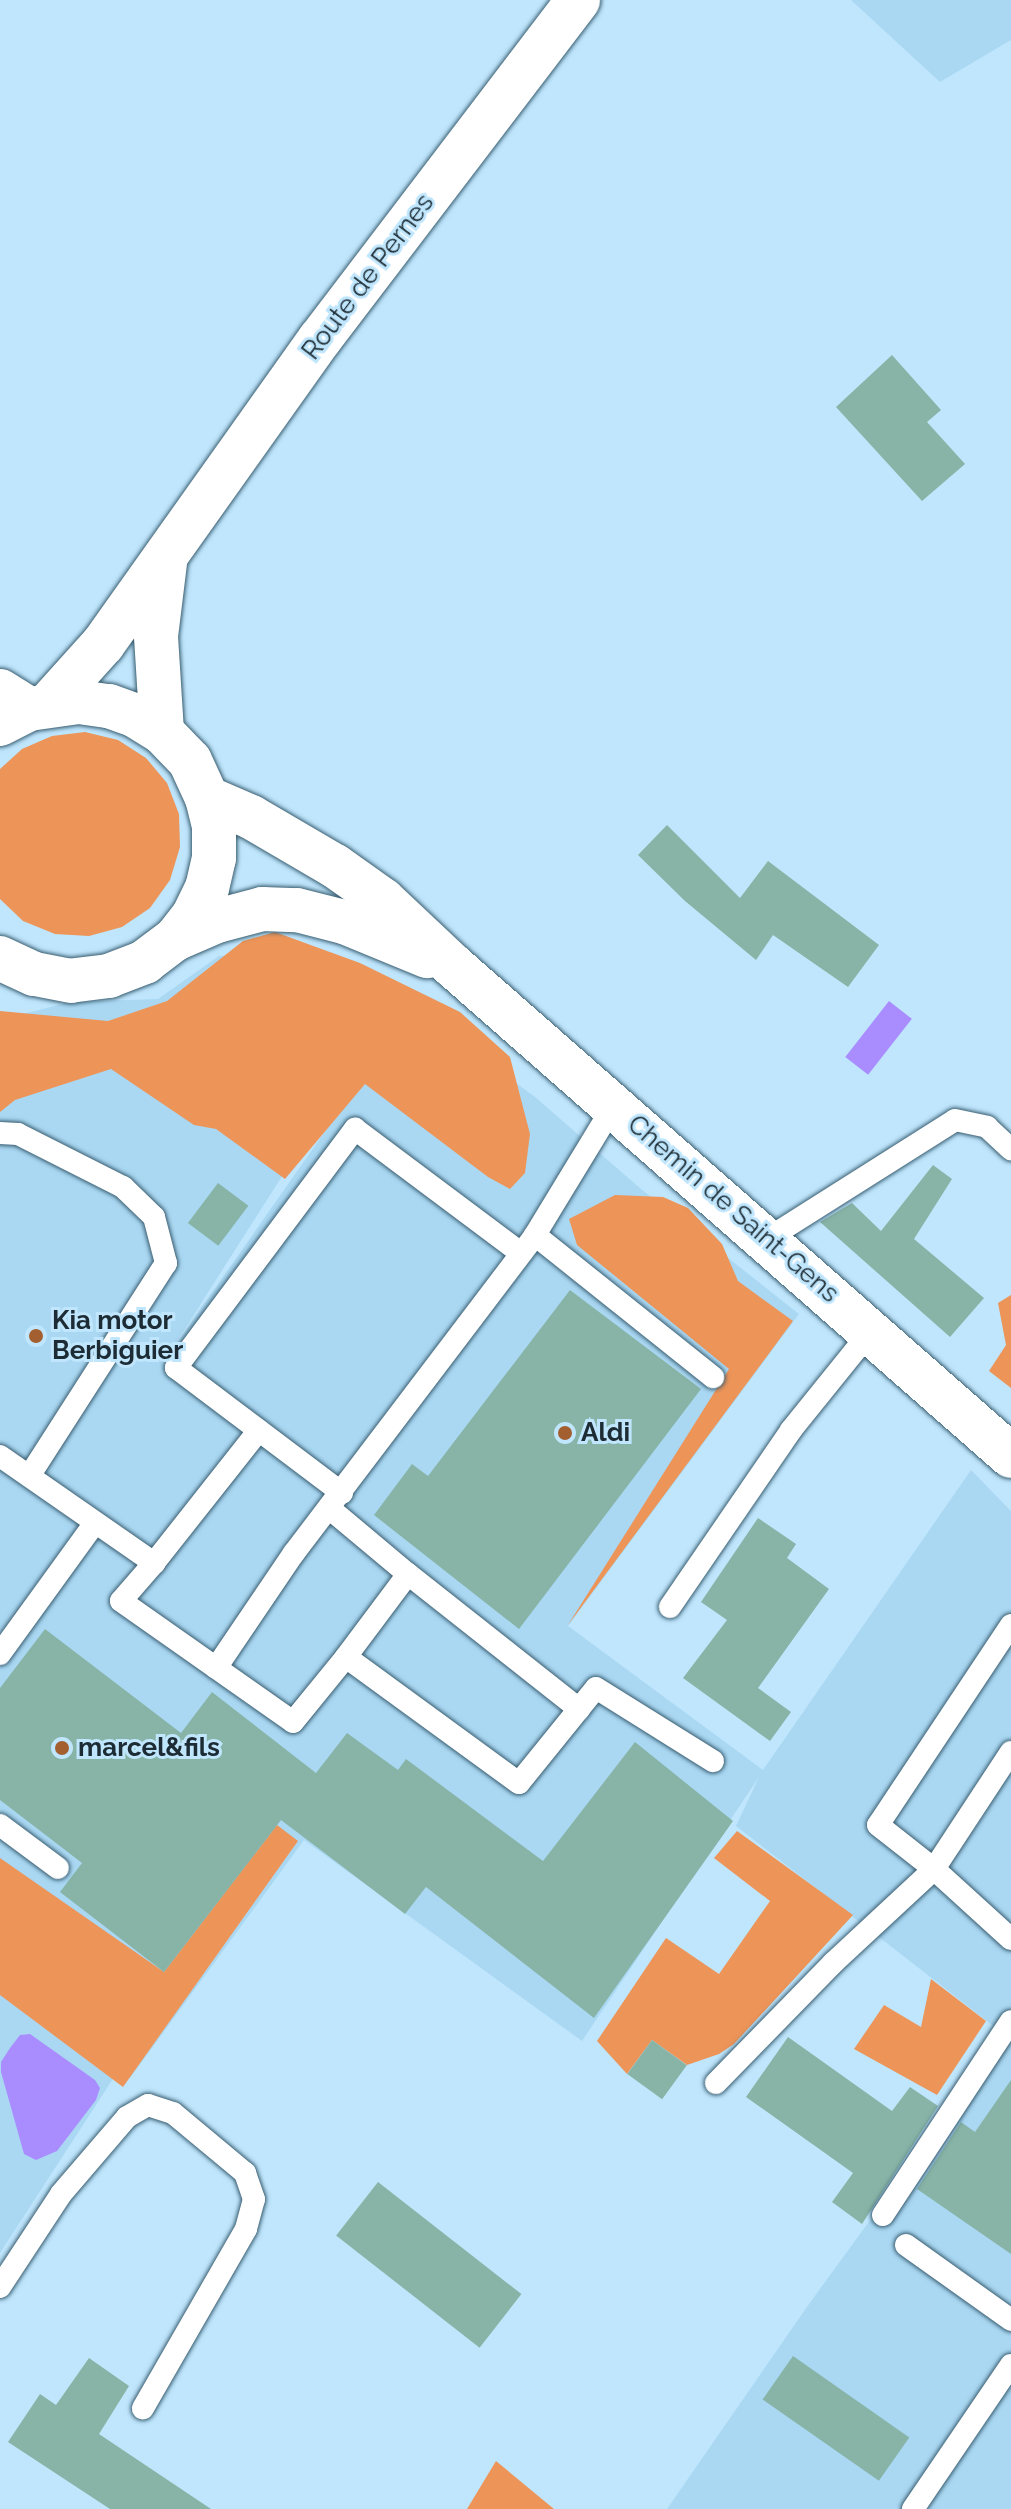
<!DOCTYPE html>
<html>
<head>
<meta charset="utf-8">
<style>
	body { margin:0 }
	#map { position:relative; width:1011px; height:2509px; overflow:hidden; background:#bfe6fd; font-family:Raleway,sans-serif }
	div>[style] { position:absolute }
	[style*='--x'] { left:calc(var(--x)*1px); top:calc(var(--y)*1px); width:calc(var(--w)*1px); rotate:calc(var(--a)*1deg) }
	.built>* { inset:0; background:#aad8f3 }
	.green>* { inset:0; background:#ed9458 }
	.water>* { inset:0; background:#a98dff; transform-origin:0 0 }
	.building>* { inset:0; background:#87b4a6; transform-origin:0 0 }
	.roads { filter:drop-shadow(0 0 2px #395d70) drop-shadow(0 0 2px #395d70) }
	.lane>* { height:22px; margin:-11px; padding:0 11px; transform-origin:11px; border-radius:11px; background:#fff }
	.street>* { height:44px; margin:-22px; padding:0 22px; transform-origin:22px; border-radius:22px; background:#fff }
	.secondary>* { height:44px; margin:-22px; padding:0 22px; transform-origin:22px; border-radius:22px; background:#fff }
	.dots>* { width:22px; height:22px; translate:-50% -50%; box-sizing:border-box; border:4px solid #bfe6fd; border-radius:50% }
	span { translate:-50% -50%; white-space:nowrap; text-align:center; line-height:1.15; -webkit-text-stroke:6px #bfe6fd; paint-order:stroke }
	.street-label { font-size:26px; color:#1d2c34 }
	.poi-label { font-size:26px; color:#1d2c34; font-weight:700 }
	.left { translate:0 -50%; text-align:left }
</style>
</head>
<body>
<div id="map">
	<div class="built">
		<div style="clip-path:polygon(851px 0,1011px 0,1011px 40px,940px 82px)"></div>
		<div style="clip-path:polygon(317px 951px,393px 1002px,165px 1360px,412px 1007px,535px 1097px,641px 1189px,799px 1314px,568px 1626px,763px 1770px,971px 1470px,1011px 1511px,1011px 2509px,667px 2509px,809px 2304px,1005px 2035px,736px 1826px,759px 1777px,582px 2041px,304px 1840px,130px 2078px,118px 2071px,0 2253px,0 1020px,70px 1002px,158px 999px,219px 956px)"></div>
	</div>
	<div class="green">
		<div style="clip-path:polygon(85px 732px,118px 740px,146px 758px,167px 783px,179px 814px,180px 847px,170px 880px,150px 908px,122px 927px,89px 936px,55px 934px,23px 921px,0 899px,0 769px,22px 749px,52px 736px)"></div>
		<div style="clip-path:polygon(275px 932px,360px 963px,460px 1012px,510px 1057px,530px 1134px,525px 1173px,510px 1189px,488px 1177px,365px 1084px,285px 1179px,216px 1129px,194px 1125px,111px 1069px,15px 1100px,0 1112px,0 1011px,108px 1021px,167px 1001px,243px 941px)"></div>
		<div style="clip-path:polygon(615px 1195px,663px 1197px,688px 1208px,722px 1244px,738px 1281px,793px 1321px,568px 1625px,729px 1369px,577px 1245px,569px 1219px)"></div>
		<div style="clip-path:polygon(1011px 1295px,1011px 1388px,989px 1371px,1006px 1345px,998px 1303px)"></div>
		<div style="clip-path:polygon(277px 1825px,298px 1841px,123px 2087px,0 1995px,0 1858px,164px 1972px)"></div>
		<div style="clip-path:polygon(737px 1831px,853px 1915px,734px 2044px,719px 2054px,687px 2065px,652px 2040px,627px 2074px,597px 2041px,666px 1938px,719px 1974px,770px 1901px,714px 1858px)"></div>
		<div style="clip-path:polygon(931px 1979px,986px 2021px,937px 2095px,854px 2049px,884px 2005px,921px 2027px)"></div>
		<div style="clip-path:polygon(496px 2461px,554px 2509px,467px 2509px)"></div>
	</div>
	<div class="water">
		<div style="left:889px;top:1001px;width:29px;height:71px;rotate:38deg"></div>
		<div style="clip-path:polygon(30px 2034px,95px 2080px,100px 2088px,96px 2100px,57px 2151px,36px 2160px,24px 2154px,1px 2072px,1px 2062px,10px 2048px,20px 2035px)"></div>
	</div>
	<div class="building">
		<div style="clip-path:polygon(892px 355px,941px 410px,927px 422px,965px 464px,922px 501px,836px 407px)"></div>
		<div style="clip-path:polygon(667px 825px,740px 898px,768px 861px,879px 945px,848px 987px,773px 935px,756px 960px,685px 901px,638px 855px)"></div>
		<div style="clip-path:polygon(933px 1165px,952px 1179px,914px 1239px,984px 1298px,950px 1337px,820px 1222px,852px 1203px,881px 1231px)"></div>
		<div style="left:218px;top:1183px;width:38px;height:50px;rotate:37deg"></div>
		<div style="clip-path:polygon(570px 1290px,701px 1389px,519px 1629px,374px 1515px,412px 1464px,428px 1476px)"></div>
		<div style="clip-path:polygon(758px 1518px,796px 1544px,787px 1558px,829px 1589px,758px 1688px,791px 1712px,770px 1741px,683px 1678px,727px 1620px,701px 1602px)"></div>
		<div style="clip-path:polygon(45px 1629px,181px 1733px,212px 1692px,316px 1773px,347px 1733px,398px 1770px,406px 1759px,543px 1861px,635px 1742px,733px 1821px,594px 2018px,426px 1887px,405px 1914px,281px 1820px,164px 1972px,60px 1892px,82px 1863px,0 1800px,0 1688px)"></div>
		<div style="clip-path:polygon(788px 2037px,892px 2111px,910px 2087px,938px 2106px,862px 2224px,832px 2202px,853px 2173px,746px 2097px)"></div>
		<div style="left:652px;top:2040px;width:43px;height:42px;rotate:36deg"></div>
		<div style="clip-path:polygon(1011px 2080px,1011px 2254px,917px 2189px,961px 2122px,975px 2132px)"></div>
		<div style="left:378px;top:2182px;width:182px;height:68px;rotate:38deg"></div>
		<div style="left:793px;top:2356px;width:142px;height:53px;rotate:35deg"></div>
		<div style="clip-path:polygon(89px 2358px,129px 2386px,99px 2434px,211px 2509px,110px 2509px,8px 2442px,40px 2394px,56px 2405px)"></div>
	</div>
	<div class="roads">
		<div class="lane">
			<div style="--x:0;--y:1133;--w:18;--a:3"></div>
			<div style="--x:18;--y:1134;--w:118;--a:26.8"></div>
			<div style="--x:123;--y:1187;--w:43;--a:44.1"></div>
			<div style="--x:154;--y:1217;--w:48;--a:75.4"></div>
			<div style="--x:166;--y:1263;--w:253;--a:122.7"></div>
			<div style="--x:535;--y:1235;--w:228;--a:38.6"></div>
			<div style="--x:767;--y:1239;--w:222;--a:-32.3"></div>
			<div style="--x:955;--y:1120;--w:33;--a:12"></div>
			<div style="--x:987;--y:1127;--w:33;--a:43"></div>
			<div style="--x:0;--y:1456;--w:188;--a:34.8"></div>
			<div style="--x:154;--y:1563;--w:50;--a:131"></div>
			<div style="--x:121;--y:1601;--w:210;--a:35.1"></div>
			<div style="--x:293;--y:1722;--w:84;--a:-50.8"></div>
			<div style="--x:346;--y:1657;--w:214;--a:36.1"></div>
			<div style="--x:519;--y:1783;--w:122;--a:-51"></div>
			<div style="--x:596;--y:1688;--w:138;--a:32"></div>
			<div style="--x:342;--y:1493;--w:208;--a:-143"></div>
			<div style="--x:176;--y:1368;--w:299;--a:-53.2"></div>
			<div style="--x:355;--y:1129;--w:207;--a:36.8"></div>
			<div style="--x:329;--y:1508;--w:103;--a:39.9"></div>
			<div style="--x:408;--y:1574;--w:104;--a:126.8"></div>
			<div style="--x:154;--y:1563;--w:169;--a:-51.7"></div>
			<div style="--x:408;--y:1574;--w:218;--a:38.3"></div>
			<div style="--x:670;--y:1607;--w:214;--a:-55.6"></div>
			<div style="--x:791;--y:1430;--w:127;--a:-51.1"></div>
			<div style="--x:1011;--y:1625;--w:240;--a:123.6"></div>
			<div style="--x:878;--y:1825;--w:71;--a:38.2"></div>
			<div style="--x:934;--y:1869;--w:104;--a:42.3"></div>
			<div style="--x:0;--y:1654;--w:162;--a:-54.1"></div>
			<div style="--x:216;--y:1668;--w:139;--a:-55.9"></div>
			<div style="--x:294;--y:1553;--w:399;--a:-52.8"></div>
			<div style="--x:535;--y:1235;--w:152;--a:-58.7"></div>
			<div style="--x:0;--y:1825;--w:72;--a:36.6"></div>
			<div style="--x:716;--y:2083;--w:168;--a:-45.7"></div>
			<div style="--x:833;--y:1963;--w:138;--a:-42.9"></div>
			<div style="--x:934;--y:1869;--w:140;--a:-56.7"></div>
			<div style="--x:883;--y:2215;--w:232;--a:-56.6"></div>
			<div style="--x:906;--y:2245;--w:129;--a:35.5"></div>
			<div style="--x:0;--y:2287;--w:111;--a:-56.7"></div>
			<div style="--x:61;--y:2194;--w:101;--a:-49.4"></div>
			<div style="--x:127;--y:2117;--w:24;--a:-30"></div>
			<div style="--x:148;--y:2105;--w:26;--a:18"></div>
			<div style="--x:173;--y:2113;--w:94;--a:39.8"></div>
			<div style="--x:245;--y:2173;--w:28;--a:71"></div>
			<div style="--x:254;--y:2199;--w:31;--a:105"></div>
			<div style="--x:246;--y:2229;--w:207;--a:119.9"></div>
			<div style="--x:913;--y:2509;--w:174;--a:-55.8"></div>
		</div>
		<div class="street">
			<div style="--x:0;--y:691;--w:34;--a:32"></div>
		</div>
		<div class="secondary">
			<div style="--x:49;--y:704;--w:81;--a:-48"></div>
			<div style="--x:103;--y:644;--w:374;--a:-54.6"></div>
			<div style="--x:320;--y:339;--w:426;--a:-52.7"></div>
			<div style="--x:0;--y:724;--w:33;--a:-27"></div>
			<div style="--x:29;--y:709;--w:50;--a:-8"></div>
			<div style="--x:79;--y:702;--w:30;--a:8"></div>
			<div style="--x:109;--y:706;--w:29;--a:20"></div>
			<div style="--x:136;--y:716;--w:31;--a:32"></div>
			<div style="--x:162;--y:732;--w:40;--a:46"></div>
			<div style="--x:190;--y:761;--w:41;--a:65.3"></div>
			<div style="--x:207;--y:798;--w:30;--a:76"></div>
			<div style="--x:214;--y:827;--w:31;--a:90"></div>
			<div style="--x:214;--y:858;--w:31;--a:103"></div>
			<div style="--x:207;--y:888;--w:30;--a:116"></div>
			<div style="--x:194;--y:915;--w:31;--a:128"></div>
			<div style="--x:175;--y:939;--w:38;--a:143"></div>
			<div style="--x:145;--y:962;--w:39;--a:159"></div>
			<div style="--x:109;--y:976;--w:38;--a:173"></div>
			<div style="--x:71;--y:981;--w:38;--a:-169"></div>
			<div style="--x:34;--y:974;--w:38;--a:-155"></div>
			<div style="--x:162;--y:732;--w:96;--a:-93.6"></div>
			<div style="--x:156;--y:636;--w:74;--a:-83"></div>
			<div style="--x:207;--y:798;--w:48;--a:23.4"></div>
			<div style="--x:251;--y:817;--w:97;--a:30.3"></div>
			<div style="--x:335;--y:866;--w:59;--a:35.3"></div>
			<div style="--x:383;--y:900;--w:95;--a:43.3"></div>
			<div style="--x:452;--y:965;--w:744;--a:41.29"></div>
			<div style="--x:175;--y:939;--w:46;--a:-23.2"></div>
			<div style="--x:217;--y:921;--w:47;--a:-14.9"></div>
			<div style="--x:262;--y:909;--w:35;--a:2"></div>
			<div style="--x:297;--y:910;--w:49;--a:14.3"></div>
			<div style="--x:344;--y:922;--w:90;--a:22.3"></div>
		</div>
	</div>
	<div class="dots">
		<div style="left:36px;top:1336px;background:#a35f30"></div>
		<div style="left:565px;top:1433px;background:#a35f30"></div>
		<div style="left:62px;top:1748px;background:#a35f30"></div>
	</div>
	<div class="street-label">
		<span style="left:368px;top:277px;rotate:-53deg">Route de Pernes</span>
		<span style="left:733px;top:1209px;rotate:41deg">Chemin de Saint-Gens</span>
	</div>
	<div class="poi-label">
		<span class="left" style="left:52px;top:1336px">Kia motor<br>Berbiguier</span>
		<span class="left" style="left:581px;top:1433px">Aldi</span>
		<span class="left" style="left:78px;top:1748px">marcel&amp;fils</span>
	</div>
</div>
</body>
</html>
